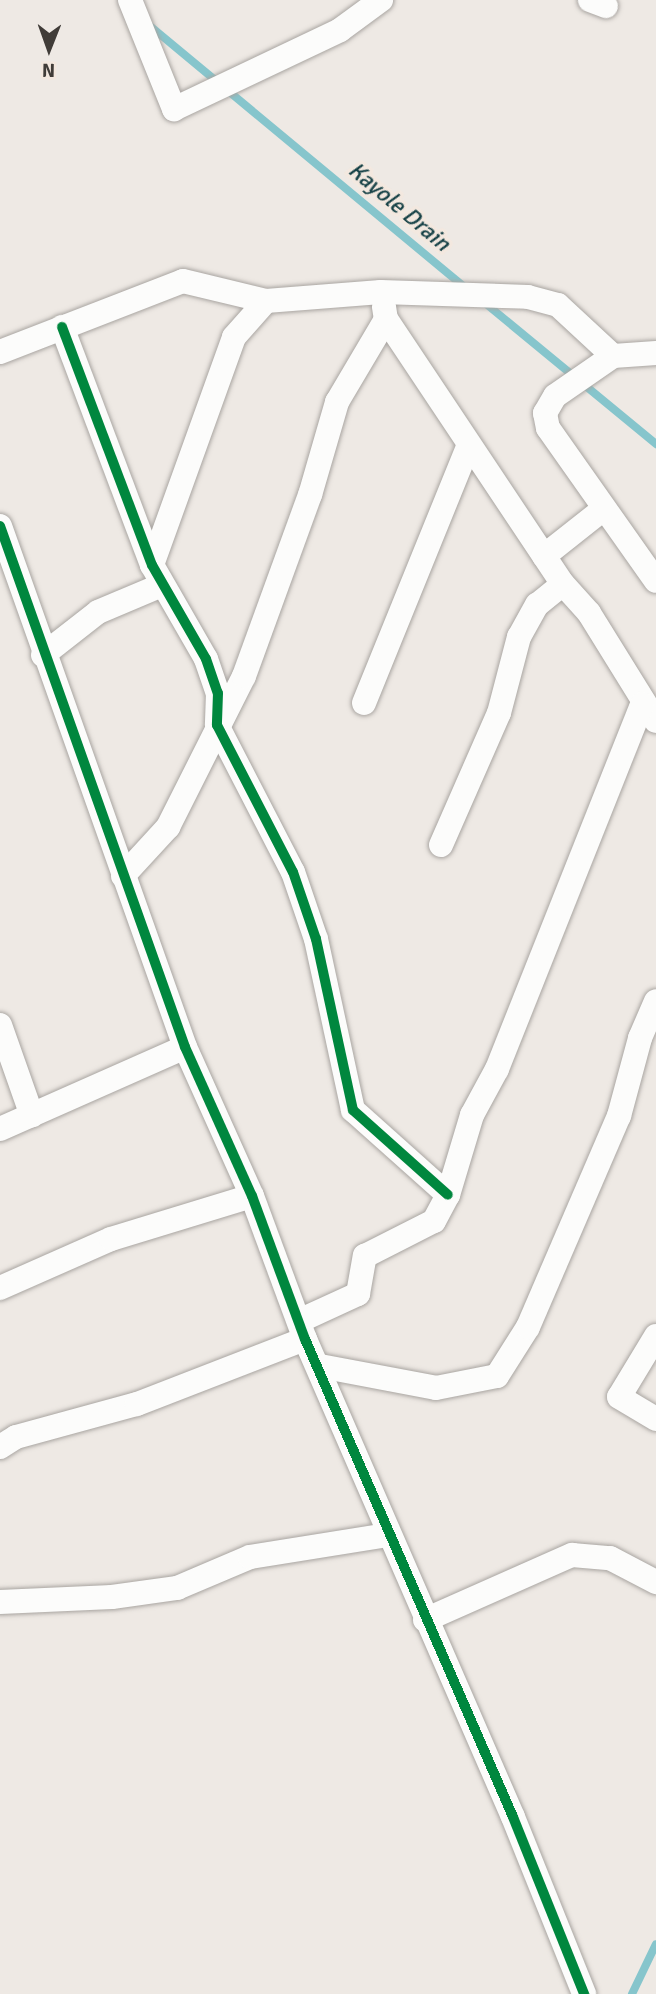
<!DOCTYPE html>
<html>
<head>
<meta charset="utf-8">
<style>
	body { margin:0 }
	#map { position:relative; width:656px; height:1994px; overflow:hidden; background:#eee9e4; font-family:Signika,sans-serif }
	div>[style] { position:absolute }
	[style*='--x'] { left:calc(var(--x)*1px); top:calc(var(--y)*1px); width:calc(var(--w)*1px); rotate:calc(var(--a)*1deg) }
	.stream>* { height:8px; margin:-4px; padding:0 4px; transform-origin:4px; border-radius:4px; background:#86c5cc }
	.roads { filter:drop-shadow(0 0 2px #a9a5a1) drop-shadow(0 0 2px #a9a5a1) }
	.minor>* { height:24px; margin:-12px; padding:0 12px; transform-origin:12px; border-radius:12px; background:#fcfcfb }
	.cycleway>* { height:10px; margin:-5px; padding:0 5px; transform-origin:5px; border-radius:5px; background:#00873e }
	span { translate:-50% -50%; white-space:nowrap; text-align:center; line-height:1.15; -webkit-text-stroke:7px #f3e8df; paint-order:stroke }
	.water-label { font-size:23px; color:#164146; font-style:italic }
	.north { position:absolute; left:14px; top:14px; width:70px; height:70px; -webkit-text-stroke:5px #f3e8df; paint-order:stroke; rotate:181deg; font-size:19px; font-weight:700; line-height:28px; text-align:center; color:#403c38 }
	.north::after { content:''; display:block; margin:auto; width:24px; height:32px; background:#403c38; clip-path:polygon(50% 0,100% 100%,50% 72%,0 100%) }
</style>
</head>
<body>
<div id="map">
	<div class="stream">
		<div style="--x:150;--y:26;--w:410;--a:39.7"></div>
		<div style="--x:485;--y:303;--w:222;--a:39.5"></div>
		<div style="--x:632;--y:1994;--w:55;--a:-64.4"></div>
	</div>
	<div class="roads">
		<div class="minor">
			<div style="--x:130;--y:0;--w:118;--a:68"></div>
			<div style="--x:174;--y:109;--w:184;--a:-25.4"></div>
			<div style="--x:340;--y:30;--w:51;--a:-36.2"></div>
			<div style="--x:590;--y:0;--w:17;--a:21"></div>
			<div style="--x:384;--y:307;--w:12;--a:81"></div>
			<div style="--x:386;--y:319;--w:319;--a:56.3"></div>
			<div style="--x:563;--y:584;--w:39;--a:48"></div>
			<div style="--x:589;--y:613;--w:127;--a:58.2"></div>
			<div style="--x:62;--y:327;--w:254;--a:69.3"></div>
			<div style="--x:152;--y:565;--w:108;--a:60.1"></div>
			<div style="--x:206;--y:659;--w:36;--a:71"></div>
			<div style="--x:218;--y:693;--w:32;--a:92"></div>
			<div style="--x:217;--y:725;--w:165;--a:62.7"></div>
			<div style="--x:293;--y:872;--w:71;--a:71.1"></div>
			<div style="--x:316;--y:939;--w:175;--a:77.8"></div>
			<div style="--x:353;--y:1110;--w:127;--a:41.8"></div>
			<div style="--x:0;--y:352;--w:196;--a:-21.2"></div>
			<div style="--x:183;--y:281;--w:85;--a:13.5"></div>
			<div style="--x:266;--y:301;--w:115;--a:-4.5"></div>
			<div style="--x:381;--y:292;--w:147;--a:1.9"></div>
			<div style="--x:528;--y:297;--w:31;--a:15"></div>
			<div style="--x:558;--y:305;--w:75;--a:42.8"></div>
			<div style="--x:656;--y:353;--w:43;--a:176"></div>
			<div style="--x:613;--y:356;--w:70;--a:145.4"></div>
			<div style="--x:555;--y:396;--w:20;--a:120"></div>
			<div style="--x:545;--y:413;--w:15;--a:79"></div>
			<div style="--x:548;--y:428;--w:187;--a:54.8"></div>
			<div style="--x:0;--y:526;--w:553;--a:70.45"></div>
			<div style="--x:185;--y:1047;--w:163;--a:65.8"></div>
			<div style="--x:252;--y:1196;--w:153;--a:69.7"></div>
			<div style="--x:305;--y:1339;--w:521;--a:66.48"></div>
			<div style="--x:513;--y:1817;--w:191;--a:68.1"></div>
			<div style="--x:544;--y:556;--w:74;--a:-38.4"></div>
			<div style="--x:152;--y:565;--w:242;--a:-70.2"></div>
			<div style="--x:234;--y:337;--w:48;--a:-48.4"></div>
			<div style="--x:43;--y:655;--w:70;--a:-38"></div>
			<div style="--x:98;--y:612;--w:69;--a:-22.9"></div>
			<div style="--x:364;--y:703;--w:279;--a:-67.9"></div>
			<div style="--x:441;--y:845;--w:144;--a:-66.3"></div>
			<div style="--x:499;--y:713;--w:79;--a:-75.3"></div>
			<div style="--x:519;--y:637;--w:37;--a:-61"></div>
			<div style="--x:537;--y:605;--w:33;--a:-39"></div>
			<div style="--x:123;--y:876;--w:67;--a:-47.4"></div>
			<div style="--x:168;--y:827;--w:169;--a:-63.3"></div>
			<div style="--x:244;--y:676;--w:193;--a:-70"></div>
			<div style="--x:310;--y:495;--w:97;--a:-73.8"></div>
			<div style="--x:337;--y:402;--w:96;--a:-59.4"></div>
			<div style="--x:0;--y:1025;--w:96;--a:70.6"></div>
			<div style="--x:0;--y:1129;--w:202;--a:-23.9"></div>
			<div style="--x:0;--y:1288;--w:121;--a:-23.8"></div>
			<div style="--x:111;--y:1239;--w:147;--a:-17"></div>
			<div style="--x:299;--y:1321;--w:65;--a:-24.6"></div>
			<div style="--x:358;--y:1294;--w:39;--a:-80"></div>
			<div style="--x:365;--y:1256;--w:77;--a:-26.9"></div>
			<div style="--x:434;--y:1221;--w:30;--a:-62"></div>
			<div style="--x:448;--y:1195;--w:84;--a:-73.3"></div>
			<div style="--x:472;--y:1115;--w:52;--a:-61.5"></div>
			<div style="--x:497;--y:1069;--w:393;--a:-68.3"></div>
			<div style="--x:656;--y:1336;--w:71;--a:121.2"></div>
			<div style="--x:619;--y:1397;--w:43;--a:30.7"></div>
			<div style="--x:320;--y:1366;--w:118;--a:10.7"></div>
			<div style="--x:436;--y:1388;--w:62;--a:-11.1"></div>
			<div style="--x:497;--y:1376;--w:58;--a:-57.7"></div>
			<div style="--x:528;--y:1327;--w:230;--a:-66.7"></div>
			<div style="--x:619;--y:1116;--w:81;--a:-74.9"></div>
			<div style="--x:640;--y:1038;--w:40;--a:-66.6"></div>
			<div style="--x:0;--y:1447;--w:19;--a:-32"></div>
			<div style="--x:16;--y:1437;--w:125;--a:-15.3"></div>
			<div style="--x:137;--y:1404;--w:180;--a:-21.2"></div>
			<div style="--x:0;--y:1602;--w:112;--a:-2.6"></div>
			<div style="--x:112;--y:1597;--w:66;--a:-7.9"></div>
			<div style="--x:177;--y:1588;--w:79;--a:-23"></div>
			<div style="--x:250;--y:1557;--w:139;--a:-9.1"></div>
			<div style="--x:425;--y:1620;--w:161;--a:-23.9"></div>
			<div style="--x:572;--y:1555;--w:38;--a:5"></div>
			<div style="--x:610;--y:1558;--w:52;--a:27.6"></div>
		</div>
	</div>
	<div class="cycleway">
		<div style="--x:62;--y:327;--w:254;--a:69.3"></div>
		<div style="--x:152;--y:565;--w:108;--a:60.1"></div>
		<div style="--x:206;--y:659;--w:36;--a:71"></div>
		<div style="--x:218;--y:693;--w:32;--a:92"></div>
		<div style="--x:217;--y:725;--w:165;--a:62.7"></div>
		<div style="--x:293;--y:872;--w:71;--a:71.1"></div>
		<div style="--x:316;--y:939;--w:175;--a:77.8"></div>
		<div style="--x:353;--y:1110;--w:127;--a:41.8"></div>
		<div style="--x:0;--y:526;--w:553;--a:70.45"></div>
		<div style="--x:185;--y:1047;--w:163;--a:65.8"></div>
		<div style="--x:252;--y:1196;--w:153;--a:69.7"></div>
		<div style="--x:305;--y:1339;--w:521;--a:66.48"></div>
		<div style="--x:513;--y:1817;--w:191;--a:68.1"></div>
	</div>
	<div class="water-label">
		<span style="left:399px;top:207px;rotate:40deg">Kayole Drain</span>
	</div>
	<div class="north">N</div>
</div>
</body>
</html>
